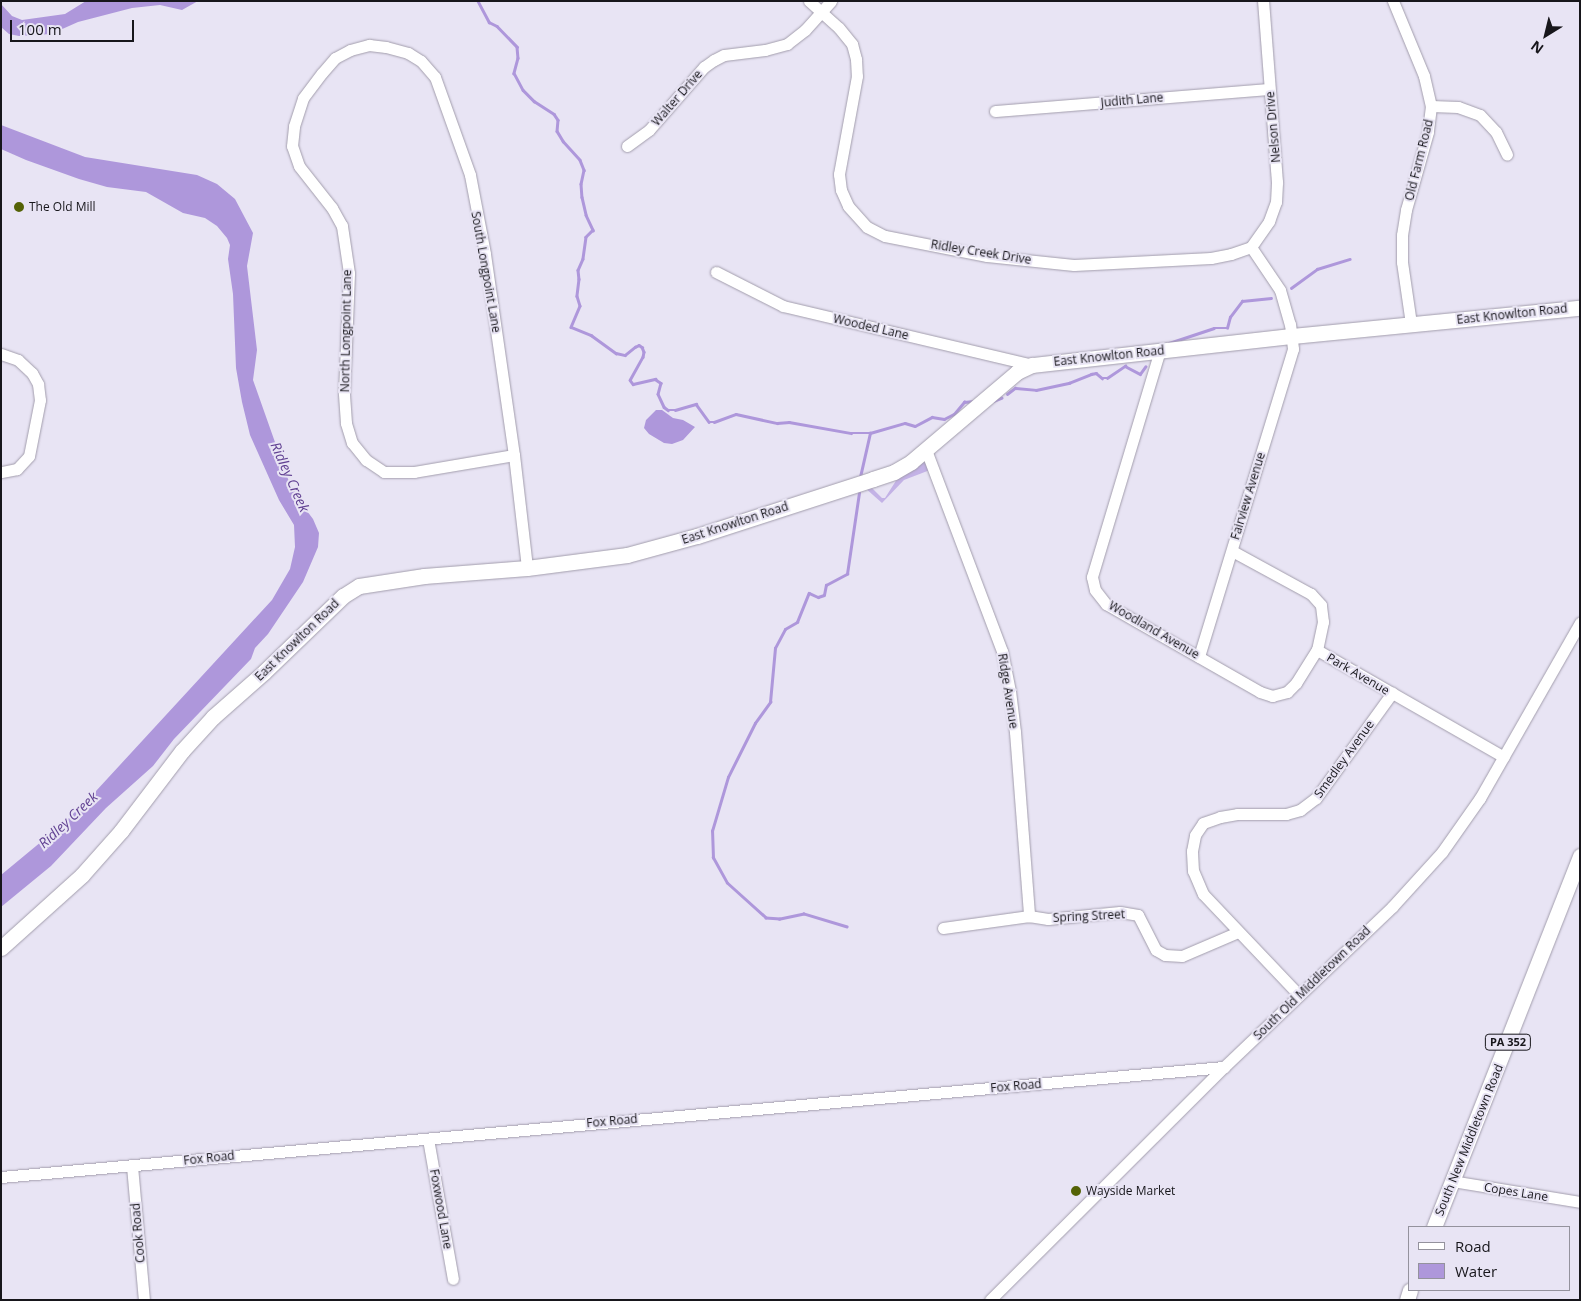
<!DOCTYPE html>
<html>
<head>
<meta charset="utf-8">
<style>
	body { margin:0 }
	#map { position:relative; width:1581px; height:1301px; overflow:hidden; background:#e8e4f4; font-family:"Open Sans",sans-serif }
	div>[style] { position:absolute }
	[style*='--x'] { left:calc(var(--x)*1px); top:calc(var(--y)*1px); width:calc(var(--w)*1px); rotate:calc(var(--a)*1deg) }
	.green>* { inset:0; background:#c3b2e6 }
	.water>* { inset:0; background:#ae97db }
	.stream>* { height:2.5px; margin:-1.25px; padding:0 1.25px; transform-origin:1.25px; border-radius:1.25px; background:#ae97db }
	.roads { filter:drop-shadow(0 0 1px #a29dac) drop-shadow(0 0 1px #a29dac) }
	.minor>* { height:11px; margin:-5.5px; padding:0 5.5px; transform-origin:5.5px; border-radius:5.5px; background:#fff }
	.major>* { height:15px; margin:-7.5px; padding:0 7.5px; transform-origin:7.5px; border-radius:7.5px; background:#fff }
	.dots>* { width:14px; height:14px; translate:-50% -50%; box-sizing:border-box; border:2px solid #e8e4f4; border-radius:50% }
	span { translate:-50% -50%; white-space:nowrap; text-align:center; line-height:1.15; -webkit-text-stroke:4px #e8e4f4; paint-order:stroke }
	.shield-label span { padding:1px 4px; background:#e8e4f4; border:1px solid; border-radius:4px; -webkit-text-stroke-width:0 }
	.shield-label { font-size:11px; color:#17161b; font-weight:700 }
	.street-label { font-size:12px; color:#17161b }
	.poi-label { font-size:12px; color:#17161b }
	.left { translate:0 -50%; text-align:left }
	.water-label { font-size:14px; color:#614192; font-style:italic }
	.frame { position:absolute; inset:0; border:2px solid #17161b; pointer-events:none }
	.legend { position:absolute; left:1408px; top:1226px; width:162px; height:65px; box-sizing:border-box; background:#e8e4f4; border:1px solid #94929d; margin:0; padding:6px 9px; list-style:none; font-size:15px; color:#17161b }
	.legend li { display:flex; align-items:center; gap:10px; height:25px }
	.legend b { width:25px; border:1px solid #94929d }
	.north { position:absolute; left:1521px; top:10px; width:50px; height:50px; -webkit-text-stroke:4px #e8e4f4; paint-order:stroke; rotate:216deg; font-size:14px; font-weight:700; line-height:20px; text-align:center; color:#17161b }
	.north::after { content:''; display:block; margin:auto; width:18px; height:22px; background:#17161b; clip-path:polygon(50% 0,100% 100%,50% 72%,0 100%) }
	.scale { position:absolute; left:10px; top:20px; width:124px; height:22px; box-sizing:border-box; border:2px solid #17161b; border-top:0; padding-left:6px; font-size:15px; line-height:18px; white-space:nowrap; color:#17161b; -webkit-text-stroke:4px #e8e4f4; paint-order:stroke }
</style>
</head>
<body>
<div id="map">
	<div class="green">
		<div style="clip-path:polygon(923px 462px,926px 462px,930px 470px,904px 480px,882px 503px,864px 487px,870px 486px,882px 498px,885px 498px,899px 476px)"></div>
	</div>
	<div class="water">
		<div style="clip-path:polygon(86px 1px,198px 1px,182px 10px,160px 5px,132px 8px,78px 22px,51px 34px,19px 36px,9px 34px,1px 27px,1px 4px,12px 16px,22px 20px,65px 14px)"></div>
		<div style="clip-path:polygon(1px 125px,85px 157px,197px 175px,217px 184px,235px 199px,253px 233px,247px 266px,257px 350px,253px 380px,288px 479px,301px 503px,313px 519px,319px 533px,318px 547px,303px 582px,268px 634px,255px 648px,251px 659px,174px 739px,153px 766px,106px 808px,51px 866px,1px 907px,1px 875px,65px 822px,96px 791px,272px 600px,290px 569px,295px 547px,294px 525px,279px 500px,250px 435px,242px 402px,236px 368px,233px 294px,228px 259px,230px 245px,227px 238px,217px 226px,205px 218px,183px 213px,146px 192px,107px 187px,79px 179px,26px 160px,1px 149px)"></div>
		<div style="clip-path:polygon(656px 410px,662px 410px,673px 418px,683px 420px,695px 427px,683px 440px,672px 444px,664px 443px,649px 434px,644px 428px,646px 420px)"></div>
	</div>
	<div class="stream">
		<div style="--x:478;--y:1;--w:24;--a:62"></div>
		<div style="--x:489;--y:22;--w:9;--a:27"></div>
		<div style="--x:497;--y:26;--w:29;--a:46"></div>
		<div style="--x:517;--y:47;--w:11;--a:85"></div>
		<div style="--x:518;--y:58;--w:16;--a:105"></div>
		<div style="--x:514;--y:73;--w:19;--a:62"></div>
		<div style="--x:523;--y:90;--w:16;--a:45"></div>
		<div style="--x:534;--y:101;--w:24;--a:33"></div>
		<div style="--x:554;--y:114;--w:7;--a:56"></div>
		<div style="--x:558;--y:120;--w:11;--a:95"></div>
		<div style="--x:557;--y:131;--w:12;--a:59"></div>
		<div style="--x:563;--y:141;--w:25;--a:48"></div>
		<div style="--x:580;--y:160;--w:11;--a:68"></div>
		<div style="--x:584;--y:170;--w:14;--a:102"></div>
		<div style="--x:581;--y:184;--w:13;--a:86"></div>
		<div style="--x:582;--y:197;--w:18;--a:77"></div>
		<div style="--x:586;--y:215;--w:17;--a:65"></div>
		<div style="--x:593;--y:230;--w:10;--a:135"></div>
		<div style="--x:586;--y:237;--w:22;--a:98"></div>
		<div style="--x:583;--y:259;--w:12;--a:114"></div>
		<div style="--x:578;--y:270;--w:9;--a:84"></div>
		<div style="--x:579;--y:279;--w:17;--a:97"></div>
		<div style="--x:577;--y:296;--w:10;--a:73"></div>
		<div style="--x:580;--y:306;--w:23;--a:113"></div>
		<div style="--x:571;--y:327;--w:22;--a:22"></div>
		<div style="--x:591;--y:335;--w:31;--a:36"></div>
		<div style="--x:616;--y:353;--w:9;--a:13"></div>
		<div style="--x:625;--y:355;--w:13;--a:-39"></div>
		<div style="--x:635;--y:347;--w:4;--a:-27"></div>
		<div style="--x:639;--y:345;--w:4;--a:34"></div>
		<div style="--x:642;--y:347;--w:5;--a:68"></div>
		<div style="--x:644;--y:352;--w:5;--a:101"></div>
		<div style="--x:643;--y:357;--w:26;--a:119"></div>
		<div style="--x:630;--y:380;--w:5;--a:53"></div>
		<div style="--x:633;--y:384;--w:23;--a:-13"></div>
		<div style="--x:655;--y:379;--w:7;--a:34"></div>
		<div style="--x:661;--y:383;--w:11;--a:105"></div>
		<div style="--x:658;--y:394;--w:14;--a:65"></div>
		<div style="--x:664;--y:407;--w:5;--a:37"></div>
		<div style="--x:668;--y:410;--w:7;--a:0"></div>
		<div style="--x:675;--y:410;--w:22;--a:-16"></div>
		<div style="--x:696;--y:404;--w:22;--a:54"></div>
		<div style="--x:709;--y:422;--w:5;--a:0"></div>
		<div style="--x:714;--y:422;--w:23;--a:-20"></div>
		<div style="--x:736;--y:414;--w:42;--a:12.4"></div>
		<div style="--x:777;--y:423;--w:12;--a:-5"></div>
		<div style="--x:789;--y:422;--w:63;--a:10.1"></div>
		<div style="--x:851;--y:433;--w:19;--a:0"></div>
		<div style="--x:870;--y:433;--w:36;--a:-16"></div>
		<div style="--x:905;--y:423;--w:10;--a:17"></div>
		<div style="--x:915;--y:426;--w:19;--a:-28"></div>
		<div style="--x:932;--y:417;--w:12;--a:9"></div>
		<div style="--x:944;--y:419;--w:11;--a:-27"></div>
		<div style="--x:954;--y:414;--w:16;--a:-50"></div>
		<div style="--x:964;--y:402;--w:10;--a:-6"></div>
		<div style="--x:1291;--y:288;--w:32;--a:-36"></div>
		<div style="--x:1317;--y:269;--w:34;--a:-17"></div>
		<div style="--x:1169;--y:343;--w:47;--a:-18.4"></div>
		<div style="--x:1214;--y:328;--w:13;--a:0"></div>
		<div style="--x:1227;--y:328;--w:11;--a:-75"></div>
		<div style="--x:1230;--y:317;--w:20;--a:-53"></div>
		<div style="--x:1242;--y:301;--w:29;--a:-6"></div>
		<div style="--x:1007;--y:394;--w:10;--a:-37"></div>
		<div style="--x:1015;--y:388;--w:21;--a:5"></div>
		<div style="--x:1036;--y:390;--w:34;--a:-12"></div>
		<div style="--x:1069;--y:383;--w:24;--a:-22"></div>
		<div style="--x:1091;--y:374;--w:5;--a:-11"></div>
		<div style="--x:1096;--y:373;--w:8;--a:40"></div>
		<div style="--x:1102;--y:378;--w:5;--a:0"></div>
		<div style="--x:1107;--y:378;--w:22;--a:-34"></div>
		<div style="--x:1125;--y:366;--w:17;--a:28"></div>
		<div style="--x:1140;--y:374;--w:9;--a:-54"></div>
		<div style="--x:993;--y:401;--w:9;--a:-21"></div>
		<div style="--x:860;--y:477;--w:45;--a:-77.2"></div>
		<div style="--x:847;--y:927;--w:45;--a:-163.2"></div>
		<div style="--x:804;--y:914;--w:25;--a:168"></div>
		<div style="--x:780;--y:919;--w:14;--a:-176"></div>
		<div style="--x:766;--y:918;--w:52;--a:-138.1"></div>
		<div style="--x:727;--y:883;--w:29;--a:-119"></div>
		<div style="--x:713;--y:858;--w:27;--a:-92"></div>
		<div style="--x:712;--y:831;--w:56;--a:-73.5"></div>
		<div style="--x:728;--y:777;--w:60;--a:-63.4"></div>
		<div style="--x:755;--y:723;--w:26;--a:-54"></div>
		<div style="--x:770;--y:702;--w:54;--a:-84.7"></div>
		<div style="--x:775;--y:648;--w:21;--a:-62"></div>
		<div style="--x:785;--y:629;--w:14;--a:-30"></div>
		<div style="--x:797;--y:622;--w:31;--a:-68"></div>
		<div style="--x:809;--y:593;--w:10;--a:24"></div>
		<div style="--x:818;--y:597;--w:6;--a:-18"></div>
		<div style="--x:824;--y:595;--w:10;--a:-79"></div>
		<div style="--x:826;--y:585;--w:24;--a:-28"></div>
		<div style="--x:847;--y:574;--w:82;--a:-81.6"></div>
	</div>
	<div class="roads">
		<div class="minor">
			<div style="--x:809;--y:1;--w:40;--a:42"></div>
			<div style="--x:839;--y:28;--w:21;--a:51"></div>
			<div style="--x:852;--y:44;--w:16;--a:75"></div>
			<div style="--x:856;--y:59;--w:17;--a:87"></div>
			<div style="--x:857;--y:76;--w:100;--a:100.4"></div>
			<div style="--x:839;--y:174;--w:16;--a:83"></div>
			<div style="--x:841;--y:190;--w:17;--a:66"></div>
			<div style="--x:848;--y:206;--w:28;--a:48"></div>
			<div style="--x:867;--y:227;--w:20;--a:27"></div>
			<div style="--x:885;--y:236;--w:104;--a:11.1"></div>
			<div style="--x:987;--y:256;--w:87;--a:5.9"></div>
			<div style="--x:1074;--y:265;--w:137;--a:-2.9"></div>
			<div style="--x:1211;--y:258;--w:20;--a:-11"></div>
			<div style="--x:1231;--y:254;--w:21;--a:-19"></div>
			<div style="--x:1251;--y:247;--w:52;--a:56"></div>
			<div style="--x:1280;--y:290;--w:35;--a:74"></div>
			<div style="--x:1290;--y:324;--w:25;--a:83"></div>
			<div style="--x:1293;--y:349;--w:322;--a:107"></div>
			<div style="--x:1393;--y:1;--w:81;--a:67.5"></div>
			<div style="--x:1424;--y:76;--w:31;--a:77"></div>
			<div style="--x:1431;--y:106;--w:26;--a:97"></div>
			<div style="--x:1428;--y:132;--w:81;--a:105.8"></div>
			<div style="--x:1406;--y:210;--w:25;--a:99"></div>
			<div style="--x:1402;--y:235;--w:27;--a:90"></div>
			<div style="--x:1402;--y:262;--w:63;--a:81.7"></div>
			<div style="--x:1431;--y:106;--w:27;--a:2"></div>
			<div style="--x:1458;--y:107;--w:23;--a:20"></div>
			<div style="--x:1480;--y:115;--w:23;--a:47"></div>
			<div style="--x:1496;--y:132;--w:25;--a:64"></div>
			<div style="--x:995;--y:111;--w:275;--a:-4.6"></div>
			<div style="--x:627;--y:146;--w:27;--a:-36"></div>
			<div style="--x:649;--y:130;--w:84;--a:-48.9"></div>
			<div style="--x:704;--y:67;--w:12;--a:-35"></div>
			<div style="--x:714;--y:60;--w:11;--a:-27"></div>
			<div style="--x:724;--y:55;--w:41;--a:-7"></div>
			<div style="--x:765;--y:50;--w:23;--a:-15"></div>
			<div style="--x:787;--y:44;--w:23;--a:-38"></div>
			<div style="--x:805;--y:30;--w:39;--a:-48"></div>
			<div style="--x:1251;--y:247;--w:32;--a:-55"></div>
			<div style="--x:1269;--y:221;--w:20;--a:-70"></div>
			<div style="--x:1276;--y:202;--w:20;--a:-87"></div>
			<div style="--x:1277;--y:182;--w:182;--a:-94.4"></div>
			<div style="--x:716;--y:272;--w:75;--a:26.9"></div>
			<div style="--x:783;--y:306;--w:256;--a:13.3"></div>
			<div style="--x:1160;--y:350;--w:237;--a:106.7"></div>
			<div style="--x:1092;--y:577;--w:13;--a:77"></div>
			<div style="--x:1095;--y:590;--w:18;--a:52"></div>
			<div style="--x:1106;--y:604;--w:177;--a:29.7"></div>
			<div style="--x:1260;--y:692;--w:13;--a:18"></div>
			<div style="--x:1272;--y:696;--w:16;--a:-15"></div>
			<div style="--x:1287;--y:692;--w:13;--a:-45"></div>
			<div style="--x:1296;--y:683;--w:39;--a:-58"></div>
			<div style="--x:1317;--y:650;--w:29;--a:-78"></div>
			<div style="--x:1323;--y:622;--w:17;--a:-97"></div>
			<div style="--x:1321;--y:605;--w:15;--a:-132"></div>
			<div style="--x:1311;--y:594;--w:90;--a:-151.4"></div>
			<div style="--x:1;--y:354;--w:18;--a:19"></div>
			<div style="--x:18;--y:360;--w:19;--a:43"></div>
			<div style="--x:32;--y:373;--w:13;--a:61"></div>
			<div style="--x:38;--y:384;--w:16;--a:83"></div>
			<div style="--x:40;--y:400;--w:57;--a:101.1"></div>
			<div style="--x:29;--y:456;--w:18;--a:133"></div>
			<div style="--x:17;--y:469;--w:16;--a:169"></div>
			<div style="--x:926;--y:450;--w:215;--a:69.3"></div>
			<div style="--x:1002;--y:651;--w:41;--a:78.7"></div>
			<div style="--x:1010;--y:691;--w:41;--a:83"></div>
			<div style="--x:1015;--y:732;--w:185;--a:85.6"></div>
			<div style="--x:514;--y:455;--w:101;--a:170.4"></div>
			<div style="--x:414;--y:472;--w:30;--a:180"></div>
			<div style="--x:384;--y:472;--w:22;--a:-146"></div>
			<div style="--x:366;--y:460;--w:22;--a:-129"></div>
			<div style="--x:352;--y:443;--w:21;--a:-107"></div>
			<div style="--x:346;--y:423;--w:30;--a:-94"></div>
			<div style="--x:344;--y:393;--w:120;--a:-87.6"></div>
			<div style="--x:349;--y:273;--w:48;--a:-98.5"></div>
			<div style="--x:342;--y:226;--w:21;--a:-119"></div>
			<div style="--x:332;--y:208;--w:53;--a:-128.2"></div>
			<div style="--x:299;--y:166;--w:21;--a:-109"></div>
			<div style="--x:292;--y:146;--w:20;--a:-84"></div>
			<div style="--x:294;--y:126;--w:29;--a:-72"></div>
			<div style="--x:303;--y:98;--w:31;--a:-53"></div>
			<div style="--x:322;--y:73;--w:20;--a:-49"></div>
			<div style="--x:335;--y:58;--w:17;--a:-28"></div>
			<div style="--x:350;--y:50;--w:20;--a:-15"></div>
			<div style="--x:369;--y:45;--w:17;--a:7"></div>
			<div style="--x:386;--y:47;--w:23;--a:15"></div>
			<div style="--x:408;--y:53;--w:15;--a:32"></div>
			<div style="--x:421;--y:61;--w:21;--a:49"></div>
			<div style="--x:435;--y:77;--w:104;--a:70.3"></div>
			<div style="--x:470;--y:175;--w:80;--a:79.2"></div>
			<div style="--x:485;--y:254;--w:203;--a:81.8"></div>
			<div style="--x:514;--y:455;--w:114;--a:83.4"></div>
			<div style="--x:1317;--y:650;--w:215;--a:29.8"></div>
			<div style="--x:943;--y:928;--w:87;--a:-7.9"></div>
			<div style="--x:1029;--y:916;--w:19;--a:9"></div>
			<div style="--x:1048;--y:919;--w:72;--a:-5.6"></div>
			<div style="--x:1120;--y:912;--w:18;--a:9"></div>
			<div style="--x:1138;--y:915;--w:39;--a:63"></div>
			<div style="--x:1156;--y:950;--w:10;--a:29"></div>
			<div style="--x:1165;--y:955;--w:17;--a:3"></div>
			<div style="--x:1182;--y:956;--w:61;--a:-23.2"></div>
			<div style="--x:1299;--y:995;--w:139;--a:-133.5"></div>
			<div style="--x:1203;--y:894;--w:25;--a:-113"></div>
			<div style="--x:1193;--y:871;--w:20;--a:-93"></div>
			<div style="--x:1192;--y:851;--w:16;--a:-79"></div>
			<div style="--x:1195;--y:835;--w:14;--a:-56"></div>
			<div style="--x:1203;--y:823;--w:18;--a:-19"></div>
			<div style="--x:1220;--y:817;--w:17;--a:-10"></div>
			<div style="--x:1237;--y:814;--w:49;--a:0"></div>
			<div style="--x:1286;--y:814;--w:15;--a:-16"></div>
			<div style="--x:1300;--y:810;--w:20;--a:-37"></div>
			<div style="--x:1316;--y:798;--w:130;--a:-54.1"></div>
			<div style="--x:428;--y:1139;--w:142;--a:79.9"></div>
			<div style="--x:132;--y:1166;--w:135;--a:84.9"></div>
			<div style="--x:1;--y:1177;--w:1228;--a:-5.14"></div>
			<div style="--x:1452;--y:1181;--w:130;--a:9.3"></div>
			<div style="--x:990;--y:1300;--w:330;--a:-44.9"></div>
			<div style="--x:1224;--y:1067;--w:232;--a:-43.6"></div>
			<div style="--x:1392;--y:907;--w:74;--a:-47.7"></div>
			<div style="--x:1442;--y:852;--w:66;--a:-54.9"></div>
			<div style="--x:1480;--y:798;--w:202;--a:-60.3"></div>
		</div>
		<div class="major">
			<div style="--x:1;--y:948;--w:109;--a:-42"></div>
			<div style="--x:82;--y:875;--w:59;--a:-48.4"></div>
			<div style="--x:121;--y:831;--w:101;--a:-52.7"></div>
			<div style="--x:182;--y:751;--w:46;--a:-47.6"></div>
			<div style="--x:213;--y:717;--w:68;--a:-41.4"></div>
			<div style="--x:264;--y:672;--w:110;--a:-43.9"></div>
			<div style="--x:343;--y:596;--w:19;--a:-32"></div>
			<div style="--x:359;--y:586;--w:66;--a:-8.7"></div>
			<div style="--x:424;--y:576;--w:103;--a:-4.4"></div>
			<div style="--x:527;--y:568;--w:101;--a:-7.4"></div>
			<div style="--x:627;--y:555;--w:73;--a:-15.2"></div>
			<div style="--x:697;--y:536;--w:185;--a:-17.9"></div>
			<div style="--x:873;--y:479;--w:22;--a:-18"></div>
			<div style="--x:894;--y:472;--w:20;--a:-30"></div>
			<div style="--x:911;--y:462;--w:139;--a:-40.3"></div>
			<div style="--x:1017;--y:372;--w:17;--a:-25"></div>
			<div style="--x:1032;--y:365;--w:262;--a:-6.4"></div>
			<div style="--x:1292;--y:336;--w:289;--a:-5.6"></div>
			<div style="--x:1434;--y:1227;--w:399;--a:-68.5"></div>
			<div style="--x:1407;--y:1300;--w:10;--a:-73"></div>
		</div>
	</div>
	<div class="dots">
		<div style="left:19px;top:207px;background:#546206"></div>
		<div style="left:1076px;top:1191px;background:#546206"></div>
	</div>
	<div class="shield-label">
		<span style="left:1508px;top:1042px">PA 352</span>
	</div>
	<div class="street-label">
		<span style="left:677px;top:98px;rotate:-49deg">Walter Drive</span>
		<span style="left:1132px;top:100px;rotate:-5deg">Judith Lane</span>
		<span style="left:1273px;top:127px;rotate:-95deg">Nelson Drive</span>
		<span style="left:1419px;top:160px;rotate:-76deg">Old Farm Road</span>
		<span style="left:981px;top:252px;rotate:9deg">Ridley Creek Drive</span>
		<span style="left:486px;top:272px;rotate:80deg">South Longpoint Lane</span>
		<span style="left:1512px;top:314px;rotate:-6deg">East Knowlton Road</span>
		<span style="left:871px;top:327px;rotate:13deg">Wooded Lane</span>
		<span style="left:346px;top:331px;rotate:-89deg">North Longpoint Lane</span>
		<span style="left:1109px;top:356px;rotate:-6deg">East Knowlton Road</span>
		<span style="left:1248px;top:496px;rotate:-73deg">Fairview Avenue</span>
		<span style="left:735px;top:523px;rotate:-18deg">East Knowlton Road</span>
		<span style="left:1154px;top:630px;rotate:30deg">Woodland Avenue</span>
		<span style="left:297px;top:640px;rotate:-44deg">East Knowlton Road</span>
		<span style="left:1358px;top:674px;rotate:30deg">Park Avenue</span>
		<span style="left:1008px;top:691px;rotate:81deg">Ridge Avenue</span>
		<span style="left:1344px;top:759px;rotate:-54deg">Smedley Avenue</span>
		<span style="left:1089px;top:916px;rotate:-3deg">Spring Street</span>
		<span style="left:1312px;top:983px;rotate:-44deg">South Old Middletown Road</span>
		<span style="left:1016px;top:1086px;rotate:-5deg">Fox Road</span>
		<span style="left:612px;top:1121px;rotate:-5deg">Fox Road</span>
		<span style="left:1469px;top:1140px;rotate:-68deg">South New Middletown Road</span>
		<span style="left:209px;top:1158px;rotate:-6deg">Fox Road</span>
		<span style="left:1516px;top:1192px;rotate:9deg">Copes Lane</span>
		<span style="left:441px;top:1209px;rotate:80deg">Foxwood Lane</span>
		<span style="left:138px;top:1233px;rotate:-95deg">Cook Road</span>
	</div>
	<div class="poi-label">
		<span class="left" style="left:29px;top:207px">The Old Mill</span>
		<span class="left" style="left:1086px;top:1191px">Wayside Market</span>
	</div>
	<div class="water-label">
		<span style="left:290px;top:477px;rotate:66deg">Ridley Creek</span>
		<span style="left:68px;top:820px;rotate:-43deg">Ridley Creek</span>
	</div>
	<div class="frame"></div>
	<ul class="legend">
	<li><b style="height:6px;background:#fff"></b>Road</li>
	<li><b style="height:14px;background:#ae97db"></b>Water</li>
	</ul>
	<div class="north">N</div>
	<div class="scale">100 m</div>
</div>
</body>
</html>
